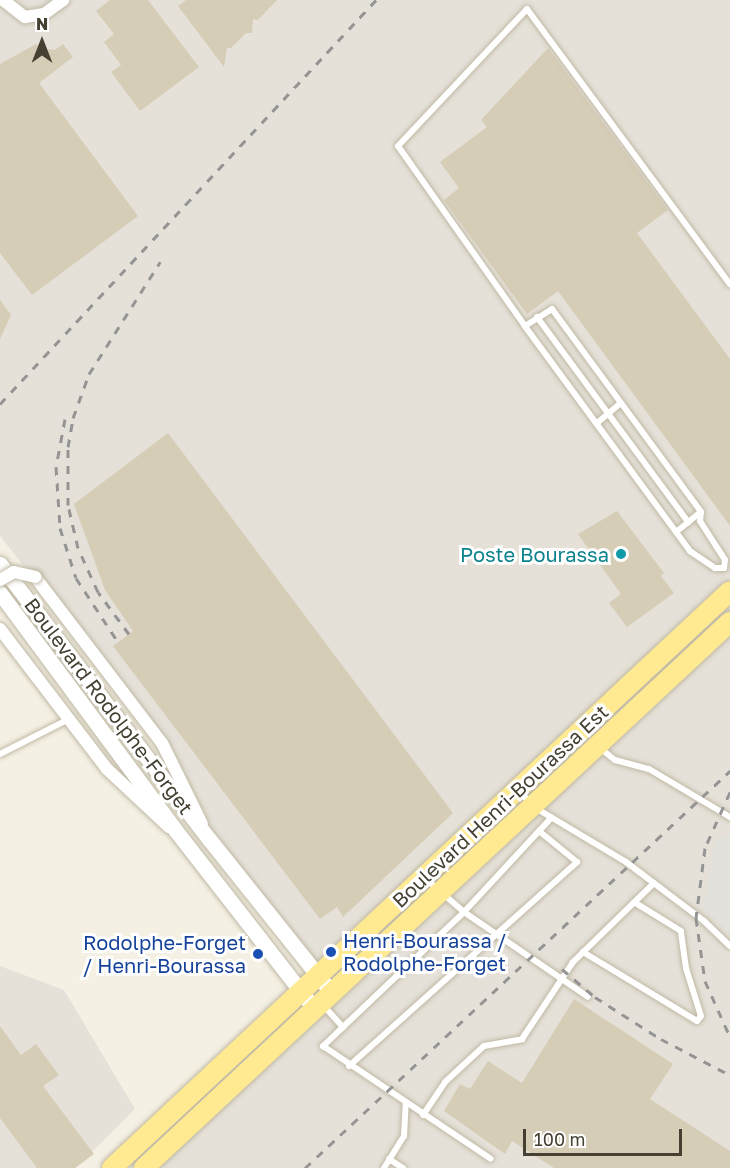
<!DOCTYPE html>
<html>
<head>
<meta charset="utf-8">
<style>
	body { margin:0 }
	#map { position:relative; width:730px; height:1168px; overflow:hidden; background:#f4f0e3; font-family:"Golos Text",sans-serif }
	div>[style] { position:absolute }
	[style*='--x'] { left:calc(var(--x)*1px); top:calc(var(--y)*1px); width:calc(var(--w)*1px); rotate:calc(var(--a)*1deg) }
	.industrial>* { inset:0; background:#e5e1d8 }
	.parking>* { inset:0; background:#e3e1dc }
	.building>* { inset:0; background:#d6cdb7 }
	.roads { filter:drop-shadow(0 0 2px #c0b9a5) drop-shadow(0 0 2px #c0b9a5) }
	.service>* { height:6px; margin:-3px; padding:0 3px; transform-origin:3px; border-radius:3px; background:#fff }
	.minor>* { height:12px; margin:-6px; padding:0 6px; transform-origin:6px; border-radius:6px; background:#fff }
	.tertiary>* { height:15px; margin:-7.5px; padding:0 7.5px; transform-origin:7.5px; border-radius:7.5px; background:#fff }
	.primary>* { height:20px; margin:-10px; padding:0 10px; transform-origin:10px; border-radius:10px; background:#ffea91 }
	.rail>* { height:3px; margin-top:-1.5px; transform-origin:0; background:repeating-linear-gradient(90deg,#949494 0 8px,transparent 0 16px) }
	.bridges { filter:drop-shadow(0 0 2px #c0b9a5) drop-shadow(0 0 2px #c0b9a5) }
	.minor-bridge>* { height:12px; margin:-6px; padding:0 6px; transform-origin:6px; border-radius:6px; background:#fff }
	.dots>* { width:16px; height:16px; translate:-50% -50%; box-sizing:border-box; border:3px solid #fff; border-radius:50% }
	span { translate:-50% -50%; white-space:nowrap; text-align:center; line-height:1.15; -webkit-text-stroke:6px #fff; paint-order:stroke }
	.culture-label { font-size:20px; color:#0d838f }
	.right { translate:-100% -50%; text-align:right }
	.street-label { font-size:20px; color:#464033 }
	.transit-label { font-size:20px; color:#164399 }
	.left { translate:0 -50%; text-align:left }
	.north { position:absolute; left:12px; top:12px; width:60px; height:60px; -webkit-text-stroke:4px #fff; paint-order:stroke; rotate:0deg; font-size:16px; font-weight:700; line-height:24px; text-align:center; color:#464033 }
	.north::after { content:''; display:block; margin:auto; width:21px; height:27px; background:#464033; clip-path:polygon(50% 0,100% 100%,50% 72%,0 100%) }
	.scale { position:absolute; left:523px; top:1129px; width:159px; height:27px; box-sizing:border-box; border:3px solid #464033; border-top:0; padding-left:8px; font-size:18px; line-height:21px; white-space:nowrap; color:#464033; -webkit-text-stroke:4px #fff; paint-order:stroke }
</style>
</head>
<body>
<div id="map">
	<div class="industrial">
		<div style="clip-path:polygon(0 0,730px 0,730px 1168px,154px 1168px,332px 993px,209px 839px,152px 729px,0 536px)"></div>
		<div style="clip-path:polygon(0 966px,64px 990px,135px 1109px,76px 1168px,0 1168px)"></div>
	</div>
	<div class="parking">
		<div style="clip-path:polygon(730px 835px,730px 934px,704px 911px,714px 846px,717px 840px)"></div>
	</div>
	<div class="building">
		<div style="clip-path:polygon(110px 0,148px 0,199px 67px,140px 111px,111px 72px,121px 65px,104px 42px,114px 34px,96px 11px)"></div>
		<div style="clip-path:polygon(186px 0,277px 0,258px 20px,253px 19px,252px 33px,246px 33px,231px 48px,227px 48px,224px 67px,178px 6px)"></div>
		<div style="clip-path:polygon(36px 44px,40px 48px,55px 50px,63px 44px,73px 57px,39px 83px,138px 216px,32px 295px,0 253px,0 64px)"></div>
		<div style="clip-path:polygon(548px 48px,668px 210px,637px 233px,730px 359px,730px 526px,558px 291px,527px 314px,444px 200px,459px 188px,440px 162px,487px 127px,481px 120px)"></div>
		<div style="clip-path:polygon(0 300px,11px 315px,0 339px)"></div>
		<div style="clip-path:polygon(168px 433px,453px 813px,343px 917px,337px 907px,320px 919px,113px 646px,133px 631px,105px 590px,74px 504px)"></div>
		<div style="clip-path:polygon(617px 511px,664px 573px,661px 576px,674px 593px,627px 627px,609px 603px,621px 594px,578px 534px)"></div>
		<div style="clip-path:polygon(574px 999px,673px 1064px,650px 1099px,730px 1151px,730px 1168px,554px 1168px,512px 1141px,505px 1154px,444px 1111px,460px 1084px,470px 1089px,488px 1061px,522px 1083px)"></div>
		<div style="clip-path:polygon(0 1026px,21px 1055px,36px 1044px,59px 1075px,43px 1086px,94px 1154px,75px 1168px,37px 1168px,0 1118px)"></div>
	</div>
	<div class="roads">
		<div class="service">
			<div style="--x:537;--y:317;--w:255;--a:53.6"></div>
			<div style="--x:525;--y:326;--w:32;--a:-32"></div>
			<div style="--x:552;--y:309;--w:252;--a:53.7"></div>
			<div style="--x:701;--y:512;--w:9;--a:96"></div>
			<div style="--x:700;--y:521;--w:46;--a:57.3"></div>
			<div style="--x:725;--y:560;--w:8;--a:97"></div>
			<div style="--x:724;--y:568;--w:9;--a:180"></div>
			<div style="--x:715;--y:568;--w:30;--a:-146"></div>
			<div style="--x:690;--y:551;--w:279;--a:-126.3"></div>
			<div style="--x:525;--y:326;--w:220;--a:-125.2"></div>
			<div style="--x:398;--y:146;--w:188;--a:-46.7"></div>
			<div style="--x:527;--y:9;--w:342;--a:53.6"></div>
			<div style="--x:597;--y:423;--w:31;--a:-40"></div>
			<div style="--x:676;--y:532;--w:32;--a:-39"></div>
			<div style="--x:600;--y:748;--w:19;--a:39"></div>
			<div style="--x:615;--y:760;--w:35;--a:15"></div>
			<div style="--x:649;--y:769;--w:94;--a:30.7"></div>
			<div style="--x:0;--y:754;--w:77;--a:-26.9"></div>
			<div style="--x:520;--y:792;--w:21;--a:47"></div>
			<div style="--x:534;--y:807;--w:107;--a:30.9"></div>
			<div style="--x:626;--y:862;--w:98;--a:37.1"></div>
			<div style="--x:704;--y:921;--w:36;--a:44"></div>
			<div style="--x:426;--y:879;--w:50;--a:41"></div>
			<div style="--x:464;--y:912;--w:129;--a:-47.2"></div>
			<div style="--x:583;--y:952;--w:133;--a:31.2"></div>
			<div style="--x:697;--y:1021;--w:6;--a:-51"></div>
			<div style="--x:701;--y:1016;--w:50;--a:-107.4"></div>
			<div style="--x:686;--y:968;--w:37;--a:-98"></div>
			<div style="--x:681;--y:931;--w:55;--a:-148.3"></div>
			<div style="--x:323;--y:1005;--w:30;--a:48"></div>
			<div style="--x:343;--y:1027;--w:167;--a:-43.5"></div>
			<div style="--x:464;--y:912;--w:150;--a:34.4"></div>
			<div style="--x:343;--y:1027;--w:28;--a:136"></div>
			<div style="--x:323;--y:1046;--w:202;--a:33.9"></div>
			<div style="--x:349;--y:1066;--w:306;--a:-41.8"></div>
			<div style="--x:577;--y:862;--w:49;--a:-140.8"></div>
			<div style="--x:423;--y:1115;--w:40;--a:-56"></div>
			<div style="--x:445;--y:1082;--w:53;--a:-42.7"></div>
			<div style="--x:484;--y:1046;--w:39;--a:-10"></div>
			<div style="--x:522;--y:1039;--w:92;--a:-56.5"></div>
			<div style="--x:573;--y:962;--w:113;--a:-44.3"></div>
			<div style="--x:389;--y:1159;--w:17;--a:33"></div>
			<div style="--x:384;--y:1168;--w:38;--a:-58"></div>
			<div style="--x:404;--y:1136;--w:33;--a:-87"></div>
		</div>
		<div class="minor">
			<div style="--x:3;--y:0;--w:28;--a:38"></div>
			<div style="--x:25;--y:17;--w:19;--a:-9"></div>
			<div style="--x:44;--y:14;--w:24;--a:-36"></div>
			<div style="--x:35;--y:577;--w:209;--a:52.6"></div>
			<div style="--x:162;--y:743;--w:90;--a:63.7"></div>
			<div style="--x:0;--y:629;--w:176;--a:52.6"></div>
			<div style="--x:107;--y:769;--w:85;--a:43.1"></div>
		</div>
		<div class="tertiary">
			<div style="--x:0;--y:564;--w:345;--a:52.8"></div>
			<div style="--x:209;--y:839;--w:197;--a:51.4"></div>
			<div style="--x:0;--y:593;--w:296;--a:53.5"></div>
			<div style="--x:176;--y:831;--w:224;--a:52.1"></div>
		</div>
		<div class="primary">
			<div style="--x:112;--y:1168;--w:845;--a:-43.03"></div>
			<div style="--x:144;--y:1168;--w:801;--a:-42.98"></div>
		</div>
	</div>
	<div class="rail">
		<div style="--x:0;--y:404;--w:552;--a:-47.06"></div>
		<div style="--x:65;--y:419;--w:49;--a:100.6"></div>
		<div style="--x:56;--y:467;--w:61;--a:86.2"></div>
		<div style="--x:60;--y:528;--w:52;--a:72.3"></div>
		<div style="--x:76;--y:578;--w:77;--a:56.7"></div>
		<div style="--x:129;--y:634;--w:52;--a:-126.4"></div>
		<div style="--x:98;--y:592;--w:48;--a:-114.4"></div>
		<div style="--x:78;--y:548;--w:44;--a:-103.1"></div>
		<div style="--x:68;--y:505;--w:58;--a:-90"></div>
		<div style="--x:68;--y:447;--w:29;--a:-80"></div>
		<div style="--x:73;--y:418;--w:47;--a:-70"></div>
		<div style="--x:89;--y:374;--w:133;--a:-57.6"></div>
		<div style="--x:730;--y:792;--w:61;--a:114.1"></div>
		<div style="--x:705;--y:848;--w:71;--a:97.3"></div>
		<div style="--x:696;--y:918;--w:64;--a:81.9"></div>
		<div style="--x:705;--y:981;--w:61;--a:65.9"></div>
		<div style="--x:562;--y:969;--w:43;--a:40.3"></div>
		<div style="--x:595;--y:997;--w:78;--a:32.5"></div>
		<div style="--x:661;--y:1039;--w:78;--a:27.6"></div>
		<div style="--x:305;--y:1168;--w:582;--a:-43.05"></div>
	</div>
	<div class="bridges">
		<div class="minor-bridge">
			<div style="--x:0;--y:580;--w:16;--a:-30"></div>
			<div style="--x:14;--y:572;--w:22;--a:13"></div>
		</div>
	</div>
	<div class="dots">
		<div style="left:621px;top:554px;background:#0f9aa8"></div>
		<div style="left:331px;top:952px;background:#1a4fb4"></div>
		<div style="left:258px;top:954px;background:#1a4fb4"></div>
	</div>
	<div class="culture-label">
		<span class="right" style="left:609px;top:554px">Poste Bourassa</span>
	</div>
	<div class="street-label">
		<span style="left:109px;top:706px;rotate:53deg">Boulevard Rodolphe-Forget</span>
		<span style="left:500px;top:806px;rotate:-43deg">Boulevard Henri-Bourassa Est</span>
	</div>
	<div class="transit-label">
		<span class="left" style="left:343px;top:952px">Henri-Bourassa /<br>Rodolphe-Forget</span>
		<span class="right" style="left:246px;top:954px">Rodolphe-Forget<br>/ Henri-Bourassa</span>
	</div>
	<div class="north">N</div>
	<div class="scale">100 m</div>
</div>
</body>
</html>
